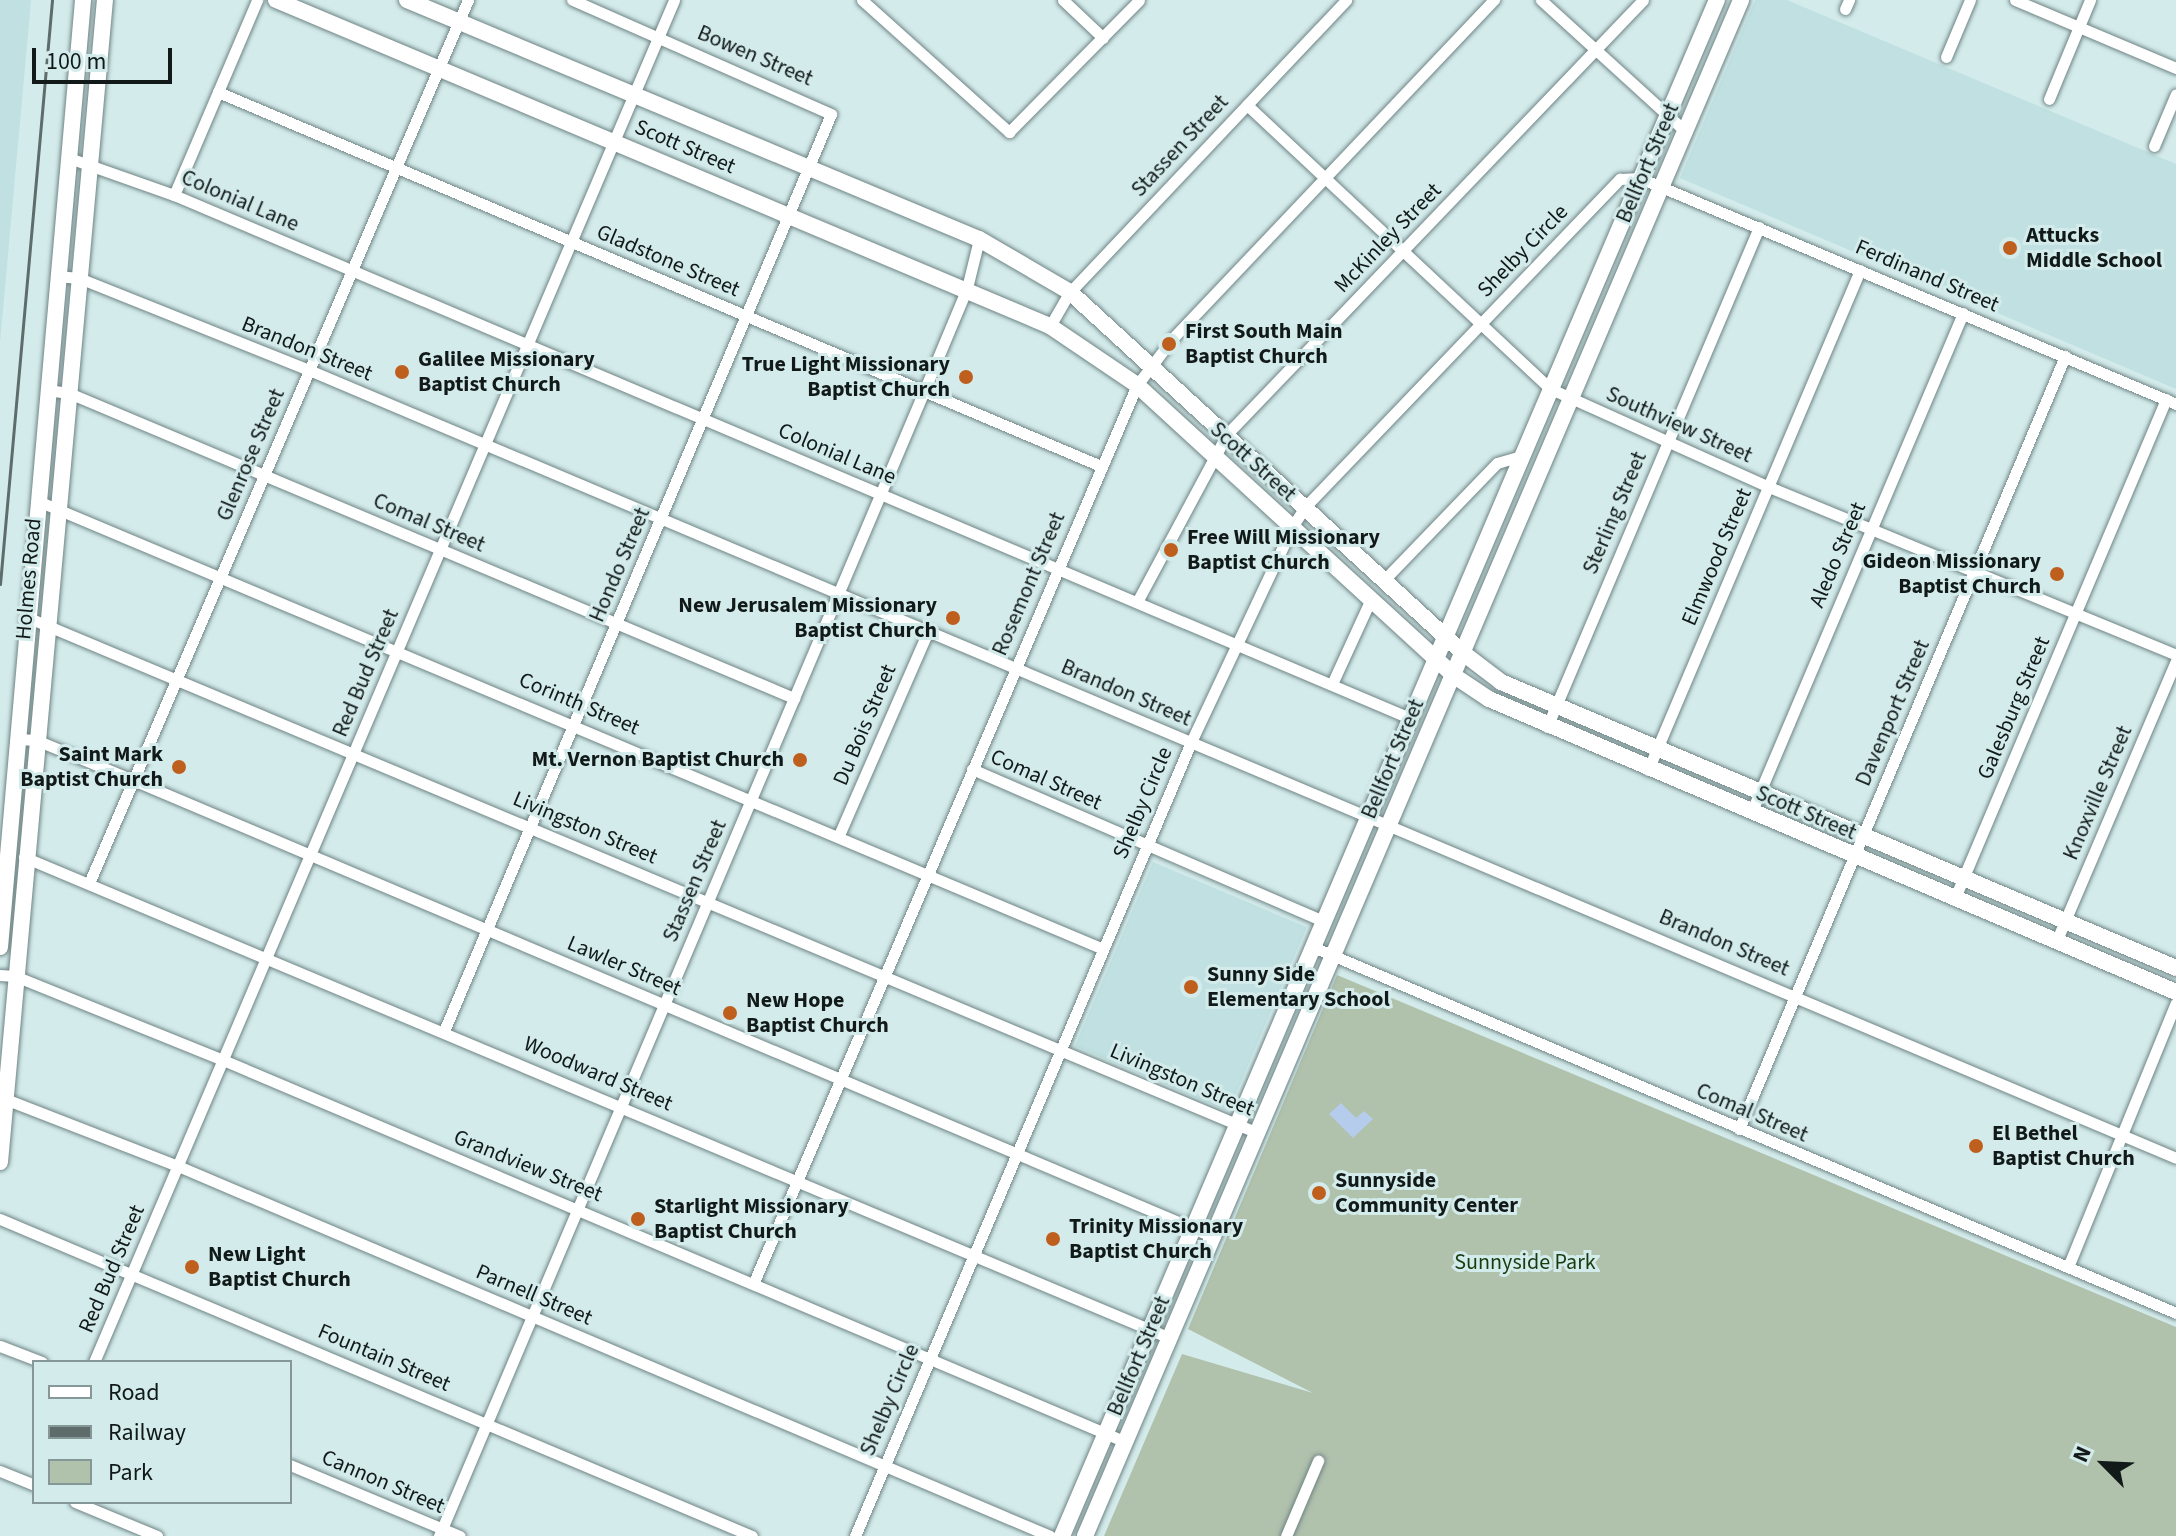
<!DOCTYPE html>
<html>
<head>
<meta charset="utf-8">
<style>
	body { margin:0 }
	#map { position:relative; width:2176px; height:1536px; overflow:hidden; background:#d4ebeb; font-family:"Source Sans 3",sans-serif }
	div>[style] { position:absolute }
	[style*='--x'] { left:calc(var(--x)*1px); top:calc(var(--y)*1px); width:calc(var(--w)*1px); rotate:calc(var(--a)*1deg) }
	.built>* { inset:0; background:#c0e0e1; transform-origin:0 0 }
	.green>* { inset:0; background:#b0c1ac }
	.water>* { inset:0; background:#b6cced }
	.roads { filter:drop-shadow(0 0 2px #6f8484) drop-shadow(0 0 2px #6f8484) }
	.minor>* { height:11px; margin:-5.5px; padding:0 5.5px; transform-origin:5.5px; border-radius:5.5px; background:#fff }
	.secondary>* { height:16px; margin:-8px; padding:0 8px; transform-origin:8px; border-radius:8px; background:#fff }
	.rail>* { height:3px; margin:-1.5px; padding:0 1.5px; transform-origin:1.5px; border-radius:1.5px; background:#5e6c6c }
	.dots>* { width:22px; height:22px; translate:-50% -50%; box-sizing:border-box; border:4px solid #d4ebeb; border-radius:50% }
	span { translate:-50% -50%; white-space:nowrap; text-align:center; line-height:1.15; -webkit-text-stroke:6px #d4ebeb; paint-order:stroke }
	.street-label { font-size:22px; color:#111919 }
	.poi-label { font-size:22px; color:#111919; font-weight:700 }
	.left { translate:0 -50%; text-align:left }
	.right { translate:-100% -50%; text-align:right }
	.park-label { font-size:22px; color:#193c0f }
	.legend { position:absolute; left:32px; top:1360px; width:260px; height:144px; box-sizing:border-box; background:#d4ebeb; border:2px solid #869797; margin:0; padding:10px 14px; list-style:none; font-size:24px; color:#111919 }
	.legend li { display:flex; align-items:center; gap:16px; height:40px }
	.legend b { width:40px; border:2px solid #869797 }
	.north { position:absolute; left:2064px; top:1424px; width:80px; height:80px; -webkit-text-stroke:6px #d4ebeb; paint-order:stroke; rotate:294deg; font-size:22px; font-weight:700; line-height:32px; text-align:center; color:#111919 }
	.north::after { content:''; display:block; margin:auto; width:28px; height:36px; background:#111919; clip-path:polygon(50% 0,100% 100%,50% 72%,0 100%) }
	.scale { position:absolute; left:32px; top:48px; width:140px; height:36px; box-sizing:border-box; border:4px solid #111919; border-top:0; padding-left:10px; font-size:24px; line-height:28px; white-space:nowrap; color:#111919; -webkit-text-stroke:6px #d4ebeb; paint-order:stroke }
</style>
</head>
<body>
<div id="map">
	<div class="built">
		<div style="clip-path:polygon(0 0,31px 0,0 342px)"></div>
		<div style="clip-path:polygon(1755px 0,1787px 0,2176px 164px,2176px 389px,1680px 178px)"></div>
		<div style="left:1153px;top:862px;width:167px;height:200px;rotate:23deg"></div>
	</div>
	<div class="green">
		<div style="clip-path:polygon(1337px 975px,2176px 1327px,2176px 1536px,1104px 1536px,1182px 1354px,1313px 1393px,1188px 1329px)"></div>
	</div>
	<div class="water">
		<div style="clip-path:polygon(1341px 1103px,1356px 1118px,1364px 1111px,1373px 1119px,1353px 1138px,1329px 1114px)"></div>
	</div>
	<div class="roads">
		<div class="minor">
			<div style="--x:862;--y:0;--w:198;--a:41.9"></div>
			<div style="--x:1009;--y:132;--w:185;--a:-45.4"></div>
			<div style="--x:1063;--y:0;--w:55;--a:43.5"></div>
			<div style="--x:1541;--y:0;--w:196;--a:42.3"></div>
			<div style="--x:2015;--y:0;--w:175;--a:22.9"></div>
			<div style="--x:1845;--y:9;--w:10;--a:-66"></div>
			<div style="--x:1946;--y:57;--w:62;--a:-67.2"></div>
			<div style="--x:218;--y:92;--w:959;--a:22.96"></div>
			<div style="--x:2049;--y:99;--w:107;--a:-67.5"></div>
			<div style="--x:1247;--y:105;--w:416;--a:43.1"></div>
			<div style="--x:1551;--y:389;--w:239;--a:24.2"></div>
			<div style="--x:1769;--y:487;--w:440;--a:22.4"></div>
			<div style="--x:2154;--y:146;--w:56;--a:-67.1"></div>
			<div style="--x:69;--y:158;--w:111;--a:19.4"></div>
			<div style="--x:174;--y:195;--w:1342;--a:22.94"></div>
			<div style="--x:174;--y:195;--w:212;--a:-66.9"></div>
			<div style="--x:57;--y:276;--w:22;--a:5"></div>
			<div style="--x:79;--y:278;--w:248;--a:21.8"></div>
			<div style="--x:309;--y:370;--w:2026;--a:22.88"></div>
			<div style="--x:1050;--y:326;--w:39;--a:-60"></div>
			<div style="--x:1070;--y:292;--w:402;--a:-46.6"></div>
			<div style="--x:47;--y:390;--w:22;--a:8"></div>
			<div style="--x:69;--y:393;--w:787;--a:22.82"></div>
			<div style="--x:38;--y:501;--w:1155;--a:22.81"></div>
			<div style="--x:1383;--y:581;--w:164;--a:-46"></div>
			<div style="--x:1497;--y:463;--w:26;--a:-16"></div>
			<div style="--x:1137;--y:602;--w:191;--a:-61.8"></div>
			<div style="--x:1227;--y:434;--w:601;--a:-46.21"></div>
			<div style="--x:29;--y:618;--w:1333;--a:22.74"></div>
			<div style="--x:1332;--y:684;--w:94;--a:-65.4"></div>
			<div style="--x:1547;--y:727;--w:543;--a:-67.02"></div>
			<div style="--x:18;--y:739;--w:18;--a:3"></div>
			<div style="--x:36;--y:740;--w:105;--a:22.4"></div>
			<div style="--x:133;--y:780;--w:1174;--a:22.92"></div>
			<div style="--x:972;--y:769;--w:383;--a:23.4"></div>
			<div style="--x:1648;--y:770;--w:543;--a:-67.02"></div>
			<div style="--x:1751;--y:813;--w:543;--a:-67.02"></div>
			<div style="--x:839;--y:835;--w:223;--a:-66.4"></div>
			<div style="--x:24;--y:857;--w:1243;--a:22.77"></div>
			<div style="--x:90;--y:881;--w:959;--a:-66.78"></div>
			<div style="--x:1954;--y:900;--w:544;--a:-67.06"></div>
			<div style="--x:2056;--y:942;--w:306;--a:-66.9"></div>
			<div style="--x:1313;--y:947;--w:937;--a:22.98"></div>
			<div style="--x:0;--y:975;--w:15;--a:4"></div>
			<div style="--x:15;--y:976;--w:224;--a:22"></div>
			<div style="--x:223;--y:1060;--w:980;--a:22.93"></div>
			<div style="--x:444;--y:1031;--w:995;--a:-67.12"></div>
			<div style="--x:831;--y:114;--w:283;--a:-156.2"></div>
			<div style="--x:0;--y:1097;--w:191;--a:21.2"></div>
			<div style="--x:178;--y:1166;--w:947;--a:22.99"></div>
			<div style="--x:1739;--y:1129;--w:839;--a:-67.13"></div>
			<div style="--x:0;--y:1219;--w:816;--a:22.86"></div>
			<div style="--x:2068;--y:1267;--w:285;--a:-67.8"></div>
			<div style="--x:754;--y:1282;--w:975;--a:-66.88"></div>
			<div style="--x:1137;--y:385;--w:58;--a:-52.7"></div>
			<div style="--x:1172;--y:339;--w:468;--a:-46.5"></div>
			<div style="--x:0;--y:1346;--w:45;--a:20.9"></div>
			<div style="--x:94;--y:1362;--w:1480;--a:-66.93"></div>
			<div style="--x:290;--y:1465;--w:184;--a:22.7"></div>
			<div style="--x:0;--y:1471;--w:37;--a:22"></div>
			<div style="--x:75;--y:1502;--w:89;--a:22.5"></div>
			<div style="--x:439;--y:1536;--w:1243;--a:-67.04"></div>
			<div style="--x:924;--y:391;--w:112;--a:-67.3"></div>
			<div style="--x:967;--y:288;--w:50;--a:-76.2"></div>
			<div style="--x:855;--y:1536;--w:862;--a:-67.06"></div>
			<div style="--x:1191;--y:742;--w:238;--a:-64.8"></div>
			<div style="--x:1292;--y:527;--w:24;--a:-57"></div>
			<div style="--x:1305;--y:507;--w:455;--a:-46.2"></div>
			<div style="--x:1620;--y:179;--w:20;--a:-3"></div>
			<div style="--x:1640;--y:178;--w:582;--a:22.86"></div>
			<div style="--x:1286;--y:1536;--w:82;--a:-66.9"></div>
		</div>
		<div class="secondary">
			<div style="--x:276;--y:0;--w:840;--a:22.84"></div>
			<div style="--x:1050;--y:326;--w:105;--a:34.1"></div>
			<div style="--x:1137;--y:385;--w:429;--a:42.5"></div>
			<div style="--x:1453;--y:675;--w:43;--a:33.7"></div>
			<div style="--x:1489;--y:699;--w:747;--a:23.1"></div>
			<div style="--x:407;--y:0;--w:620;--a:22.68"></div>
			<div style="--x:979;--y:239;--w:105;--a:30.2"></div>
			<div style="--x:1070;--y:292;--w:534;--a:42.57"></div>
			<div style="--x:1463;--y:653;--w:48;--a:37.3"></div>
			<div style="--x:1501;--y:682;--w:733;--a:22.96"></div>
			<div style="--x:0;--y:947;--w:951;--a:-84.99"></div>
			<div style="--x:0;--y:1162;--w:1167;--a:-84.84"></div>
			<div style="--x:1062;--y:1536;--w:1670;--a:-66.91"></div>
			<div style="--x:1085;--y:1536;--w:1670;--a:-66.87"></div>
		</div>
	</div>
	<div class="rail">
		<div style="--x:0;--y:584;--w:586;--a:-84.91"></div>
	</div>
	<div class="dots">
		<div style="left:2010px;top:248px;background:#bf5f1d"></div>
		<div style="left:1169px;top:344px;background:#bf5f1d"></div>
		<div style="left:402px;top:372px;background:#bf5f1d"></div>
		<div style="left:966px;top:377px;background:#bf5f1d"></div>
		<div style="left:1171px;top:550px;background:#bf5f1d"></div>
		<div style="left:2057px;top:574px;background:#bf5f1d"></div>
		<div style="left:953px;top:618px;background:#bf5f1d"></div>
		<div style="left:800px;top:760px;background:#bf5f1d"></div>
		<div style="left:179px;top:767px;background:#bf5f1d"></div>
		<div style="left:1191px;top:987px;background:#bf5f1d"></div>
		<div style="left:730px;top:1013px;background:#bf5f1d"></div>
		<div style="left:1976px;top:1146px;background:#bf5f1d"></div>
		<div style="left:1319px;top:1193px;background:#bf5f1d"></div>
		<div style="left:638px;top:1219px;background:#bf5f1d"></div>
		<div style="left:1053px;top:1239px;background:#bf5f1d"></div>
		<div style="left:192px;top:1267px;background:#bf5f1d"></div>
	</div>
	<div class="street-label">
		<span style="left:755px;top:56px;rotate:23deg">Bowen Street</span>
		<span style="left:1180px;top:146px;rotate:-47deg">Stassen Street</span>
		<span style="left:685px;top:147px;rotate:23deg">Scott Street</span>
		<span style="left:1648px;top:163px;rotate:-67deg">Bellfort Street</span>
		<span style="left:240px;top:201px;rotate:23deg">Colonial Lane</span>
		<span style="left:1388px;top:238px;rotate:-46deg">McKinley Street</span>
		<span style="left:1523px;top:251px;rotate:-46deg">Shelby Circle</span>
		<span style="left:668px;top:261px;rotate:23deg">Gladstone Street</span>
		<span style="left:1927px;top:276px;rotate:23deg">Ferdinand Street</span>
		<span style="left:307px;top:349px;rotate:22deg">Brandon Street</span>
		<span style="left:1679px;top:425px;rotate:24deg">Southview Street</span>
		<span style="left:837px;top:454px;rotate:23deg">Colonial Lane</span>
		<span style="left:251px;top:455px;rotate:-67deg">Glenrose Street</span>
		<span style="left:1253px;top:462px;rotate:42deg">Scott Street</span>
		<span style="left:1615px;top:513px;rotate:-67deg">Sterling Street</span>
		<span style="left:429px;top:523px;rotate:23deg">Comal Street</span>
		<span style="left:1838px;top:555px;rotate:-67deg">Aledo Street</span>
		<span style="left:1717px;top:557px;rotate:-67deg">Elmwood Street</span>
		<span style="left:620px;top:565px;rotate:-67deg">Hondo Street</span>
		<span style="left:29px;top:579px;rotate:-85deg">Holmes Road</span>
		<span style="left:1029px;top:584px;rotate:-67deg">Rosemont Street</span>
		<span style="left:366px;top:673px;rotate:-67deg">Red Bud Street</span>
		<span style="left:1126px;top:693px;rotate:23deg">Brandon Street</span>
		<span style="left:579px;top:704px;rotate:23deg">Corinth Street</span>
		<span style="left:2014px;top:708px;rotate:-67deg">Galesburg Street</span>
		<span style="left:1893px;top:713px;rotate:-67deg">Davenport Street</span>
		<span style="left:865px;top:725px;rotate:-67deg">Du Bois Street</span>
		<span style="left:1393px;top:759px;rotate:-67deg">Bellfort Street</span>
		<span style="left:1046px;top:780px;rotate:24deg">Comal Street</span>
		<span style="left:2098px;top:793px;rotate:-67deg">Knoxville Street</span>
		<span style="left:1143px;top:803px;rotate:-67deg">Shelby Circle</span>
		<span style="left:1806px;top:813px;rotate:23deg">Scott Street</span>
		<span style="left:585px;top:828px;rotate:23deg">Livingston Street</span>
		<span style="left:695px;top:881px;rotate:-67deg">Stassen Street</span>
		<span style="left:1724px;top:943px;rotate:23deg">Brandon Street</span>
		<span style="left:624px;top:966px;rotate:23deg">Lawler Street</span>
		<span style="left:598px;top:1074px;rotate:23deg">Woodward Street</span>
		<span style="left:1182px;top:1080px;rotate:23deg">Livingston Street</span>
		<span style="left:1752px;top:1113px;rotate:23deg">Comal Street</span>
		<span style="left:528px;top:1166px;rotate:22deg">Grandview Street</span>
		<span style="left:112px;top:1269px;rotate:-67deg">Red Bud Street</span>
		<span style="left:534px;top:1295px;rotate:23deg">Parnell Street</span>
		<span style="left:1139px;top:1356px;rotate:-67deg">Bellfort Street</span>
		<span style="left:384px;top:1358px;rotate:23deg">Fountain Street</span>
		<span style="left:890px;top:1400px;rotate:-67deg">Shelby Circle</span>
		<span style="left:383px;top:1482px;rotate:23deg">Cannon Street</span>
	</div>
	<div class="poi-label">
		<span class="left" style="left:2026px;top:248px">Attucks<br>Middle School</span>
		<span class="left" style="left:1185px;top:344px">First South Main<br>Baptist Church</span>
		<span class="left" style="left:418px;top:372px">Galilee Missionary<br>Baptist Church</span>
		<span class="right" style="left:950px;top:377px">True Light Missionary<br>Baptist Church</span>
		<span class="left" style="left:1187px;top:550px">Free Will Missionary<br>Baptist Church</span>
		<span class="right" style="left:2041px;top:574px">Gideon Missionary<br>Baptist Church</span>
		<span class="right" style="left:937px;top:618px">New Jerusalem Missionary<br>Baptist Church</span>
		<span class="right" style="left:163px;top:767px">Saint Mark<br>Baptist Church</span>
		<span class="right" style="left:784px;top:760px">Mt. Vernon Baptist Church</span>
		<span class="left" style="left:1207px;top:987px">Sunny Side<br>Elementary School</span>
		<span class="left" style="left:746px;top:1013px">New Hope<br>Baptist Church</span>
		<span class="left" style="left:1992px;top:1146px">El Bethel<br>Baptist Church</span>
		<span class="left" style="left:1335px;top:1193px">Sunnyside<br>Community Center</span>
		<span class="left" style="left:654px;top:1219px">Starlight Missionary<br>Baptist Church</span>
		<span class="left" style="left:1069px;top:1239px">Trinity Missionary<br>Baptist Church</span>
		<span class="left" style="left:208px;top:1267px">New Light<br>Baptist Church</span>
	</div>
	<div class="park-label">
		<span style="left:1525px;top:1263px">Sunnyside Park</span>
	</div>
	<ul class="legend">
	<li><b style="height:10px;background:#fff"></b>Road</li>
	<li><b style="height:10px;background:#5e6c6c"></b>Railway</li>
	<li><b style="height:22px;background:#b0c1ac"></b>Park</li>
	</ul>
	<div class="north">N</div>
	<div class="scale">100 m</div>
</div>
</body>
</html>
